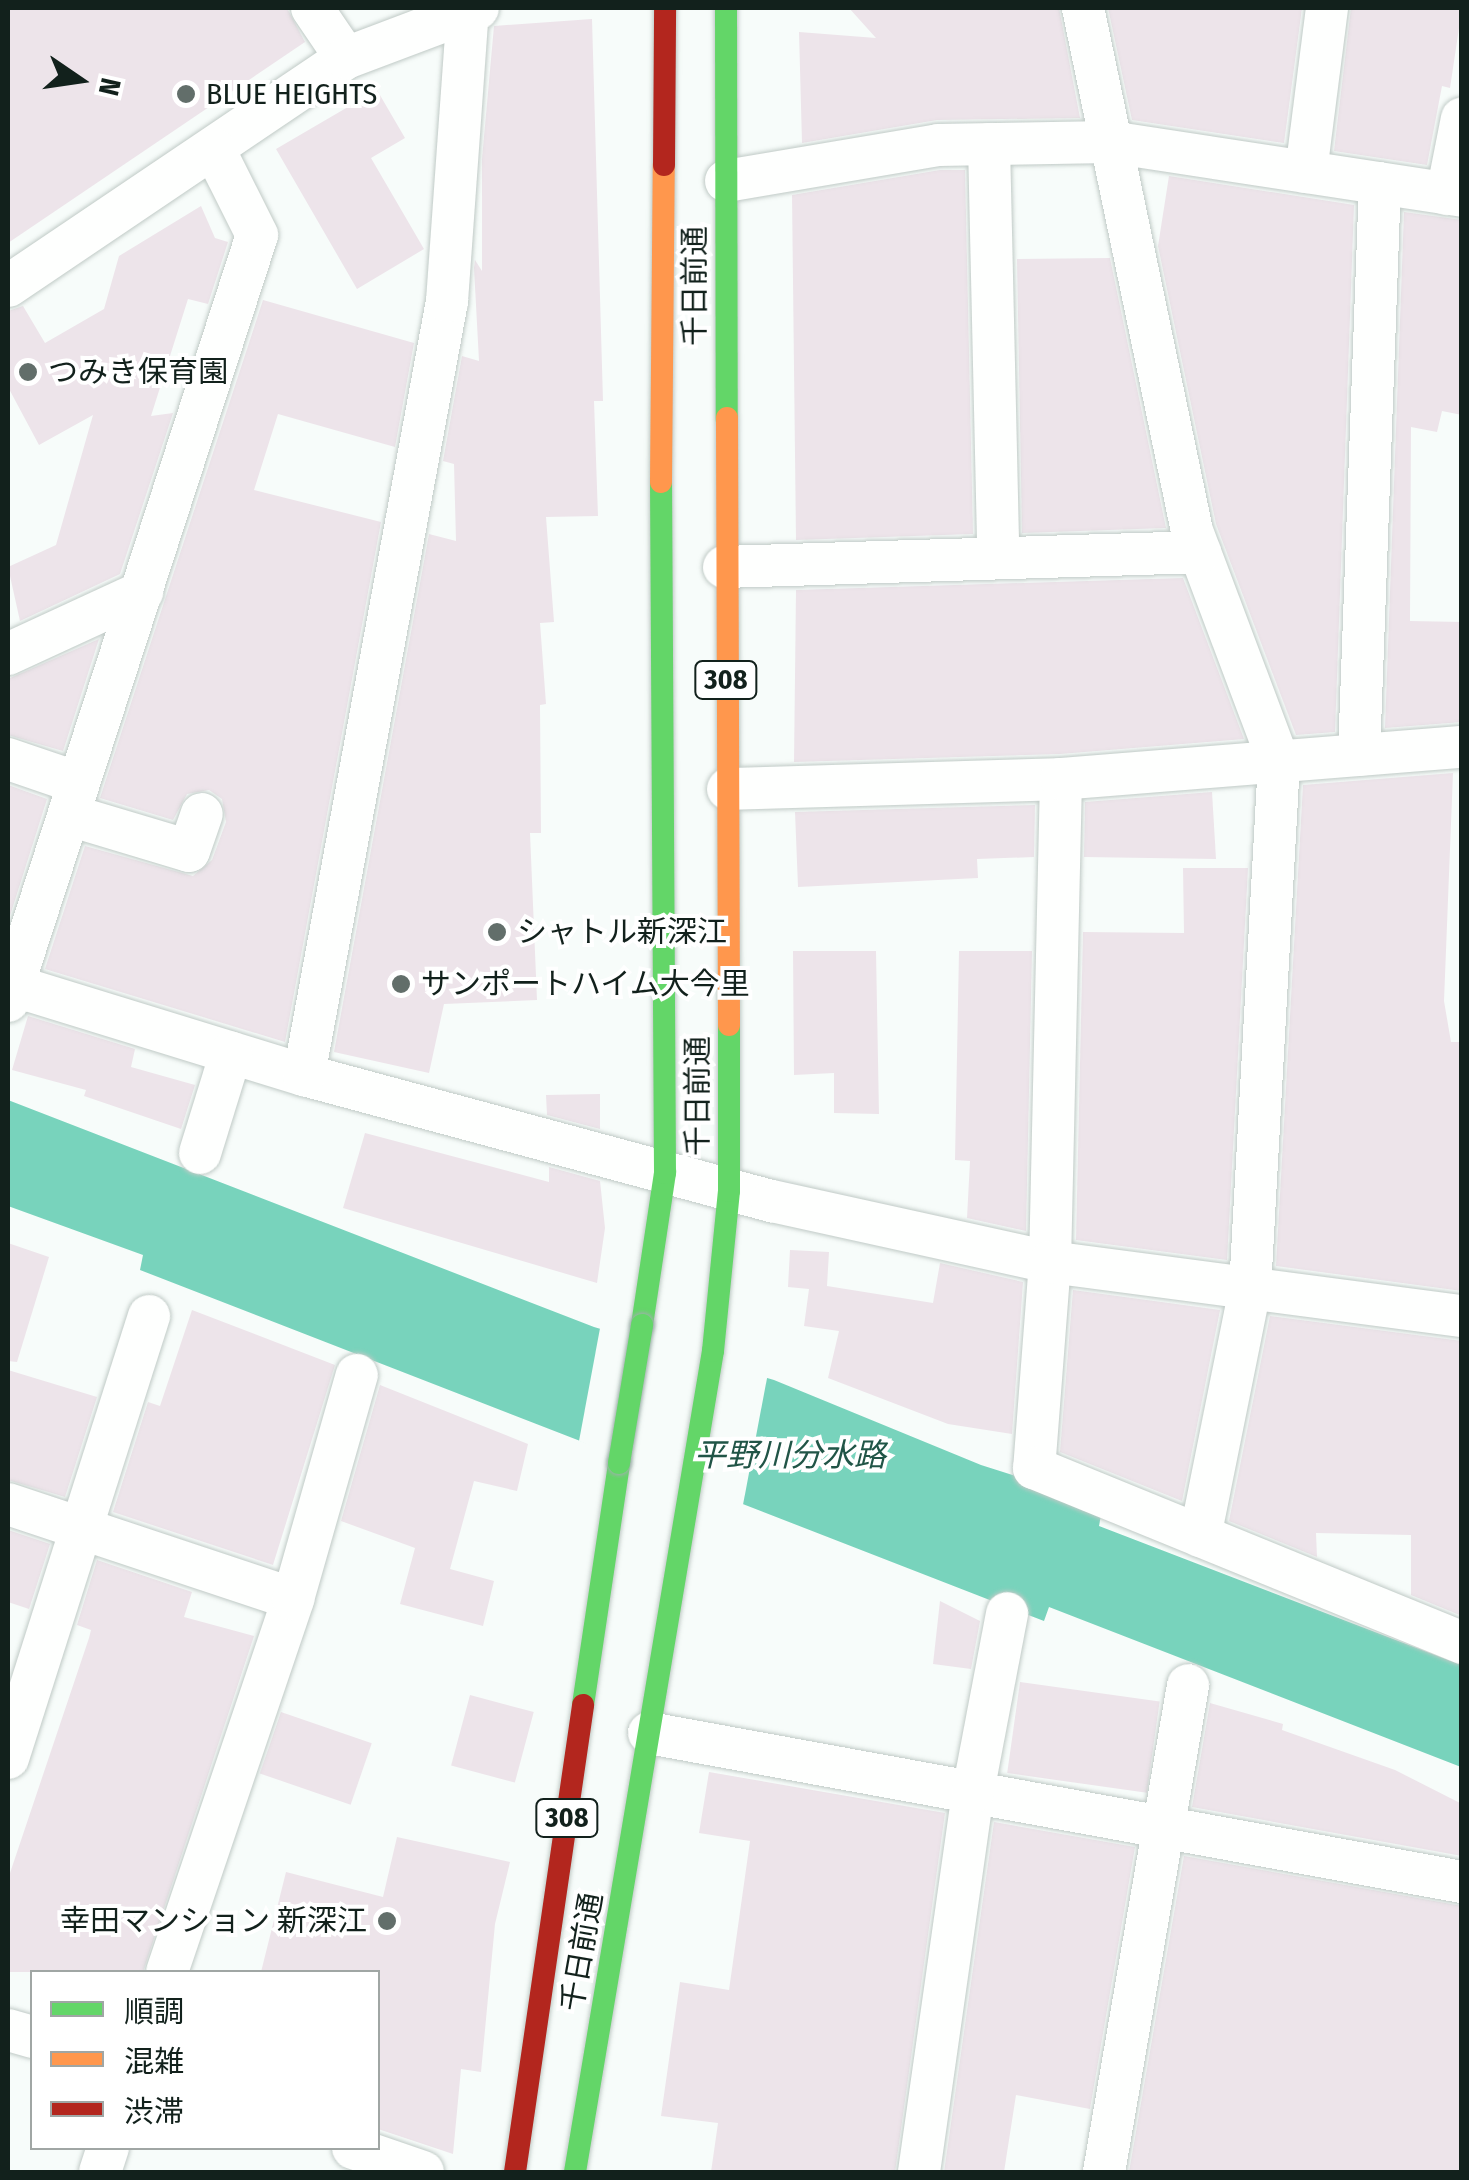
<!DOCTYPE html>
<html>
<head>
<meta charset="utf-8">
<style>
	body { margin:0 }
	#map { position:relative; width:1469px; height:2180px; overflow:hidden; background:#f7fcfa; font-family:"Fira Sans Condensed","Noto Sans JP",sans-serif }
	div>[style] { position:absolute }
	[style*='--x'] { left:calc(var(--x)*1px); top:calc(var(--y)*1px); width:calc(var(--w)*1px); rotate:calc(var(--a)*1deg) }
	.water>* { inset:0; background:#78d3bc }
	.pier>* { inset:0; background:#f7fcfa }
	.building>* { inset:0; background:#ede4ea; transform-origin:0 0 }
	.roads { filter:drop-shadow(0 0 2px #c0cac6) drop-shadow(0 0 2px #c0cac6) }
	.street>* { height:42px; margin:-21px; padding:0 21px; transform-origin:21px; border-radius:21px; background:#fefffe }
	.fast>* { height:22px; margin:-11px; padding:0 11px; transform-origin:11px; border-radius:11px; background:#63d668 }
	.slow>* { height:22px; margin:-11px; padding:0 11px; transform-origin:11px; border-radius:11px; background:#ff974d }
	.jam>* { height:22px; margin:-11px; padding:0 11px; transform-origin:11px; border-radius:11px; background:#b3261e }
	.bridges { filter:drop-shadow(0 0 2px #9eb0aa) drop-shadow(0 0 2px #9eb0aa) }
	.fast-bridge>* { height:22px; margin:-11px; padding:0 11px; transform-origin:11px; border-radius:11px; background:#63d668 }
	.dots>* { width:28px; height:28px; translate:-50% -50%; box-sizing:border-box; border:5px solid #fff; border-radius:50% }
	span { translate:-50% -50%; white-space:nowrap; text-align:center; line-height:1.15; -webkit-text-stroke:8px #fff; paint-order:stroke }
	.shield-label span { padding:2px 8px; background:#fff; border:2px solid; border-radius:8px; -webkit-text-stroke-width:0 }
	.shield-label { font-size:28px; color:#12211c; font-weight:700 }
	.poi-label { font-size:30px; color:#12211c }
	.left { translate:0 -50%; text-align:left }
	.right { translate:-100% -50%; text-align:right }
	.street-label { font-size:30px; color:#12211c }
	.water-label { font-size:32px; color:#215547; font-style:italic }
	.frame { position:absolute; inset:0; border:10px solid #12211c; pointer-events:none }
	.legend { position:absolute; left:30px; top:1970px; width:350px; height:180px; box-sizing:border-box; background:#fff; border:2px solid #a0a6a4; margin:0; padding:12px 18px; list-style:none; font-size:30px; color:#12211c }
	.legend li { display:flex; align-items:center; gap:20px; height:50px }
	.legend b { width:50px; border:2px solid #a0a6a4 }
	.north { position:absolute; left:30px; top:30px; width:100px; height:100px; -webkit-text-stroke:8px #fff; paint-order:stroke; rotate:103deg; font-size:28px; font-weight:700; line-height:40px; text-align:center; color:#12211c }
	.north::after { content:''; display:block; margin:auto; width:35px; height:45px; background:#12211c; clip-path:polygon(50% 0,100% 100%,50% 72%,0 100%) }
</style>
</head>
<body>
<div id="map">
	<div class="water">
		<div style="clip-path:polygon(8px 1100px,594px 1327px,774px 1380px,981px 1465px,1103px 1504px,1099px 1526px,1461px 1665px,1461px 1767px,1049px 1607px,1044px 1621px,140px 1270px,143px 1255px,8px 1206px)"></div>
	</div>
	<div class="pier">
		<div style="clip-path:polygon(601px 1323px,768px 1373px,742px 1510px,579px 1441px)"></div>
	</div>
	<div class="building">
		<div style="clip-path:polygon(8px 8px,287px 8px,305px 42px,8px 243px)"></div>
		<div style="clip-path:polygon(849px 8px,1059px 8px,1080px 118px,937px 120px,802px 143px,799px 32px,876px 38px)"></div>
		<div style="clip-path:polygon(1108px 8px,1302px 8px,1284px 143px,1132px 120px)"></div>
		<div style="clip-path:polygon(1351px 8px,1462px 8px,1450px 88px,1442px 86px,1427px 165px,1334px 151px)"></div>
		<div style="clip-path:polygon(592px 19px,603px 401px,594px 401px,598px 516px,546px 517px,554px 622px,540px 623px,546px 704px,540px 705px,541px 833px,530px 833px,537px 1000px,444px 1004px,429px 1073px,334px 1052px,429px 534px,456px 541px,454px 464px,443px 461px,462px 356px,479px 361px,474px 268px,475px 260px,482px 271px,482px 159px,494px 26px)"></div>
		<div style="clip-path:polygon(377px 90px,405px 138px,371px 158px,424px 249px,357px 289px,276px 149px)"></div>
		<div style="clip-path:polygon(940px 170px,965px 170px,973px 534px,796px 540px,792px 195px)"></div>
		<div style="clip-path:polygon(1169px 176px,1354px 205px,1335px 732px,1296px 735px,1216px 524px,1158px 246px)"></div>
		<div style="clip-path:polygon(201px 206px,215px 238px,228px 242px,208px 304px,188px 299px,151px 416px,173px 413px,120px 574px,20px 621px,8px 567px,56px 545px,93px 415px,39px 445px,8px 387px,8px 311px,23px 306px,45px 343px,104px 309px,119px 256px)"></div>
		<div style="clip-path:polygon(1404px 212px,1462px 220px,1462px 415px,1442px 411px,1437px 432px,1411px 427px,1410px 621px,1462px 622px,1462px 722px,1385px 728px)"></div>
		<div style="clip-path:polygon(1110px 258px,1166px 528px,1022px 533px,1017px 259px)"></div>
		<div style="clip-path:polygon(263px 300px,414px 343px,395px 447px,278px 414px,254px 490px,381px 522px,285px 1042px,45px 969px,85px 846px,193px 876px,212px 860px,226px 822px,222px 799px,209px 790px,187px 794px,173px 820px,100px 798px)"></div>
		<div style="clip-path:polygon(1183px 578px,1244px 739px,1060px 754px,794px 762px,796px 590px)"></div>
		<div style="clip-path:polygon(99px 639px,63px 751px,8px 735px,8px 679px)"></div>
		<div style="clip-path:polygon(1453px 773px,1444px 1001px,1451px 1042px,1460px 1042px,1462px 1291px,1276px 1266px,1303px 785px)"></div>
		<div style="clip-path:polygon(8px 785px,47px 799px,8px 922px)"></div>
		<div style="clip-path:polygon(1212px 792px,1216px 859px,1084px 857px,1085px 802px)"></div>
		<div style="clip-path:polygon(1035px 805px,1034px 857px,977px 859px,978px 878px,798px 887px,795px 812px)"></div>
		<div style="clip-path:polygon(1183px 868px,1248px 868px,1227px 1260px,1076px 1240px,1083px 932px,1184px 933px)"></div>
		<div style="clip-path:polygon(793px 951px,876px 951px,879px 1114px,834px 1113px,834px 1073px,794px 1075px)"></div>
		<div style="clip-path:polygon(959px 951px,1032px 951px,1026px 1231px,967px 1218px,970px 1161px,955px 1160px)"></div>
		<div style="clip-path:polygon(28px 1016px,135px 1049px,131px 1067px,195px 1085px,181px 1129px,84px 1096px,86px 1090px,12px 1070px)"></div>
		<div style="clip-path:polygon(600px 1094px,600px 1129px,547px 1115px,546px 1095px)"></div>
		<div style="clip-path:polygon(365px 1133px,549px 1182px,549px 1167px,600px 1181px,605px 1228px,597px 1283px,343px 1208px)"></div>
		<div style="clip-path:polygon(8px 1243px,49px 1257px,17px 1362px,8px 1361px)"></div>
		<div style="clip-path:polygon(790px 1250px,829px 1252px,827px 1286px,933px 1303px,940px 1263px,1023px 1282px,1012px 1434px,948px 1424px,828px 1378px,839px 1331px,804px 1326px,809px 1289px,788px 1287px)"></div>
		<div style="clip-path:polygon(1073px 1290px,1220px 1310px,1182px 1501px,1060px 1452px)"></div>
		<div style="clip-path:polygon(192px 1310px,335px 1365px,273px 1565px,113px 1512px,148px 1402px,160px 1406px)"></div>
		<div style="clip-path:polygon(1270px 1316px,1462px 1341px,1462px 1616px,1411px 1595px,1411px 1535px,1316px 1533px,1317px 1557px,1229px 1521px)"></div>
		<div style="clip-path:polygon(8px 1370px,97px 1397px,65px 1497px,8px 1480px)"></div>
		<div style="clip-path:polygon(380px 1385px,528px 1444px,517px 1491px,474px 1481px,450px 1569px,494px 1581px,483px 1626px,400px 1604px,415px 1548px,341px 1521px)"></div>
		<div style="clip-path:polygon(8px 1530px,50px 1544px,29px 1609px,8px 1602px)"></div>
		<div style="clip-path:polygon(97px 1560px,192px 1592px,184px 1617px,254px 1636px,143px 1972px,8px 1972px,8px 1879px,89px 1638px,91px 1630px,77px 1625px)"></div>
		<div style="clip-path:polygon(940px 1601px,980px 1621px,971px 1669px,933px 1664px)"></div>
		<div style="left:1020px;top:1682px;width:141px;height:92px;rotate:8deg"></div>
		<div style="left:470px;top:1695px;width:66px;height:73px;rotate:15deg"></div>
		<div style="clip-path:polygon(1210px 1703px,1283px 1724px,1282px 1730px,1395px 1770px,1462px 1804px,1462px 1856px,1192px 1807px)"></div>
		<div style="left:281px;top:1712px;width:96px;height:65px;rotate:19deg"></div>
		<div style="clip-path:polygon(709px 1772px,945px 1813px,895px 2172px,711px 2172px,718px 2123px,661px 2116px,680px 1982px,729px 1990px,750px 1841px,699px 1833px)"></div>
		<div style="clip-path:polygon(994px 1822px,1135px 1847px,1090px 2109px,1016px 2095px,1004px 2172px,944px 2172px)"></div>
		<div style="clip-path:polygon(397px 1837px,510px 1862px,495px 1924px,481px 2072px,461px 2069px,453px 2154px,378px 2129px,378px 1972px,261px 1972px,286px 1872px,383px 1897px)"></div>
		<div style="clip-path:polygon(1184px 1856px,1462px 1906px,1462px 2172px,1129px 2172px)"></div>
	</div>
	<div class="roads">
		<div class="street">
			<div style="--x:312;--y:8;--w:60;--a:55.8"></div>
			<div style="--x:1083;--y:8;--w:534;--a:78.23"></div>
			<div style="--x:1192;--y:531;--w:247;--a:69.4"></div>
			<div style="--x:1279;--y:762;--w:528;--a:93.15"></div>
			<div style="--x:1250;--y:1289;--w:252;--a:101.4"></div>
			<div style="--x:989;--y:144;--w:412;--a:88.7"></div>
			<div style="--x:1306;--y:172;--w:165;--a:-82.7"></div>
			<div style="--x:726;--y:181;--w:215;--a:-9.6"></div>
			<div style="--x:938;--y:145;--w:172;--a:-1"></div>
			<div style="--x:1110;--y:142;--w:356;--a:8.7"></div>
			<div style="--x:1447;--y:194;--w:77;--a:-78.8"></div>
			<div style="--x:8;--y:286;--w:408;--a:-34"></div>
			<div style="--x:346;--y:58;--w:141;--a:-20.7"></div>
			<div style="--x:724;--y:567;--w:476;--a:-1.8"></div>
			<div style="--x:8;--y:654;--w:148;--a:-24.8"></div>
			<div style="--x:1359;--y:755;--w:572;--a:-87.9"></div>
			<div style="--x:8;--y:759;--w:74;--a:18.9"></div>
			<div style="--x:1061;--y:779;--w:483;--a:91.3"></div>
			<div style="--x:1050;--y:1262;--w:207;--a:94.4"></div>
			<div style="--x:1034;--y:1468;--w:462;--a:22.2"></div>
			<div style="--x:728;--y:789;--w:333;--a:-1.7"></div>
			<div style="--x:1061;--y:779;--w:402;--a:-4.6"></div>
			<div style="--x:69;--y:815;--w:125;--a:16.7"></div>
			<div style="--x:189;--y:851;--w:39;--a:-71"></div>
			<div style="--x:8;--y:984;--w:310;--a:17.1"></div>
			<div style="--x:304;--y:1075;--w:485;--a:15.1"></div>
			<div style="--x:772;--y:1201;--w:285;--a:12.4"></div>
			<div style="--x:1050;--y:1262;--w:416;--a:7.5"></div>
			<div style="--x:8;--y:1001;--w:805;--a:-71.99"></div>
			<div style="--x:257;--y:235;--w:96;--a:-116.6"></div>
			<div style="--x:304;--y:1075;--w:787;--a:-79.53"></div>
			<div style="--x:447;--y:301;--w:293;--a:-85.9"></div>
			<div style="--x:200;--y:1153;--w:105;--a:-72.8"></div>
			<div style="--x:8;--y:1504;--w:300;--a:18.4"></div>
			<div style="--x:649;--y:1733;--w:827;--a:10.39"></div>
			<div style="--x:8;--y:1758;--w:464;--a:-72.3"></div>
			<div style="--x:167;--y:1972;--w:394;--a:-71.3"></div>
			<div style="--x:293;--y:1599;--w:233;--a:-74.1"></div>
			<div style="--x:8;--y:2030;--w:25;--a:16"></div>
			<div style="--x:353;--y:2148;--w:74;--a:18.9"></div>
			<div style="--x:100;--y:2172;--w:25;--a:-72"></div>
			<div style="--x:919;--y:2172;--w:384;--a:-81.9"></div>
			<div style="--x:973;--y:1792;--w:182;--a:-79.2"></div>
			<div style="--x:1104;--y:2172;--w:494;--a:-80.2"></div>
		</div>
		<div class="fast">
			<div style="--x:726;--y:8;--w:410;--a:89.9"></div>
			<div style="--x:642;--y:1325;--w:154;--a:-81.4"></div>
			<div style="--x:665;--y:1173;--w:691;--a:-90.33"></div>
			<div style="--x:583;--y:1705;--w:245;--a:-81.5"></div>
			<div style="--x:575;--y:2172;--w:833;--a:-80.46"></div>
			<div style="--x:713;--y:1351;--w:161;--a:-84.3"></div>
			<div style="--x:729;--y:1191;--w:166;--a:-90"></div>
		</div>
		<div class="slow">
			<div style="--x:727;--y:418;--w:607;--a:89.81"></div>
			<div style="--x:661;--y:482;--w:317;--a:-89.5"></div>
		</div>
		<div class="jam">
			<div style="--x:664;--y:165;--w:157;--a:-89.6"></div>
			<div style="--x:515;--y:2172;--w:472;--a:-81.7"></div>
		</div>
	</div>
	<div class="bridges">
		<div class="fast-bridge">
			<div style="--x:619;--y:1463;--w:140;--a:-80.5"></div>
		</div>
	</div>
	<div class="dots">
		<div style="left:186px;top:94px;background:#626e6a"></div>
		<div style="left:28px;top:372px;background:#626e6a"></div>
		<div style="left:497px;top:932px;background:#626e6a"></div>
		<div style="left:401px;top:984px;background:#626e6a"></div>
		<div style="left:387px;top:1921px;background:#626e6a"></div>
	</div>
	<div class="shield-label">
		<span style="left:726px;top:680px">308</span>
		<span style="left:567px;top:1818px">308</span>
	</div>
	<div class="poi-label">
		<span class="left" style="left:206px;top:94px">BLUE HEIGHTS</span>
		<span class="left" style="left:48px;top:372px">つみき保育園</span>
		<span class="left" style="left:517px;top:932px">シャトル新深江</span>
		<span class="left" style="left:421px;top:984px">サンポートハイム大今里</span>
		<span class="right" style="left:367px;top:1921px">幸田マンション 新深江</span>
	</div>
	<div class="street-label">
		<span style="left:695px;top:286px;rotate:-90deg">千日前通</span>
		<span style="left:698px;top:1096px;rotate:-90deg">千日前通</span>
		<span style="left:582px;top:1952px;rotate:-80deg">千日前通</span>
	</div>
	<div class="water-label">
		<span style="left:790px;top:1455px">平野川分水路</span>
	</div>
	<div class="frame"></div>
	<ul class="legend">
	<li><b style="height:12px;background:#63d668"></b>順調</li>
	<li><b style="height:12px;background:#ff974d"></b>混雑</li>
	<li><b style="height:12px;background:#b3261e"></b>渋滞</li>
	</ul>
	<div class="north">N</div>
</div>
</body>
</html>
